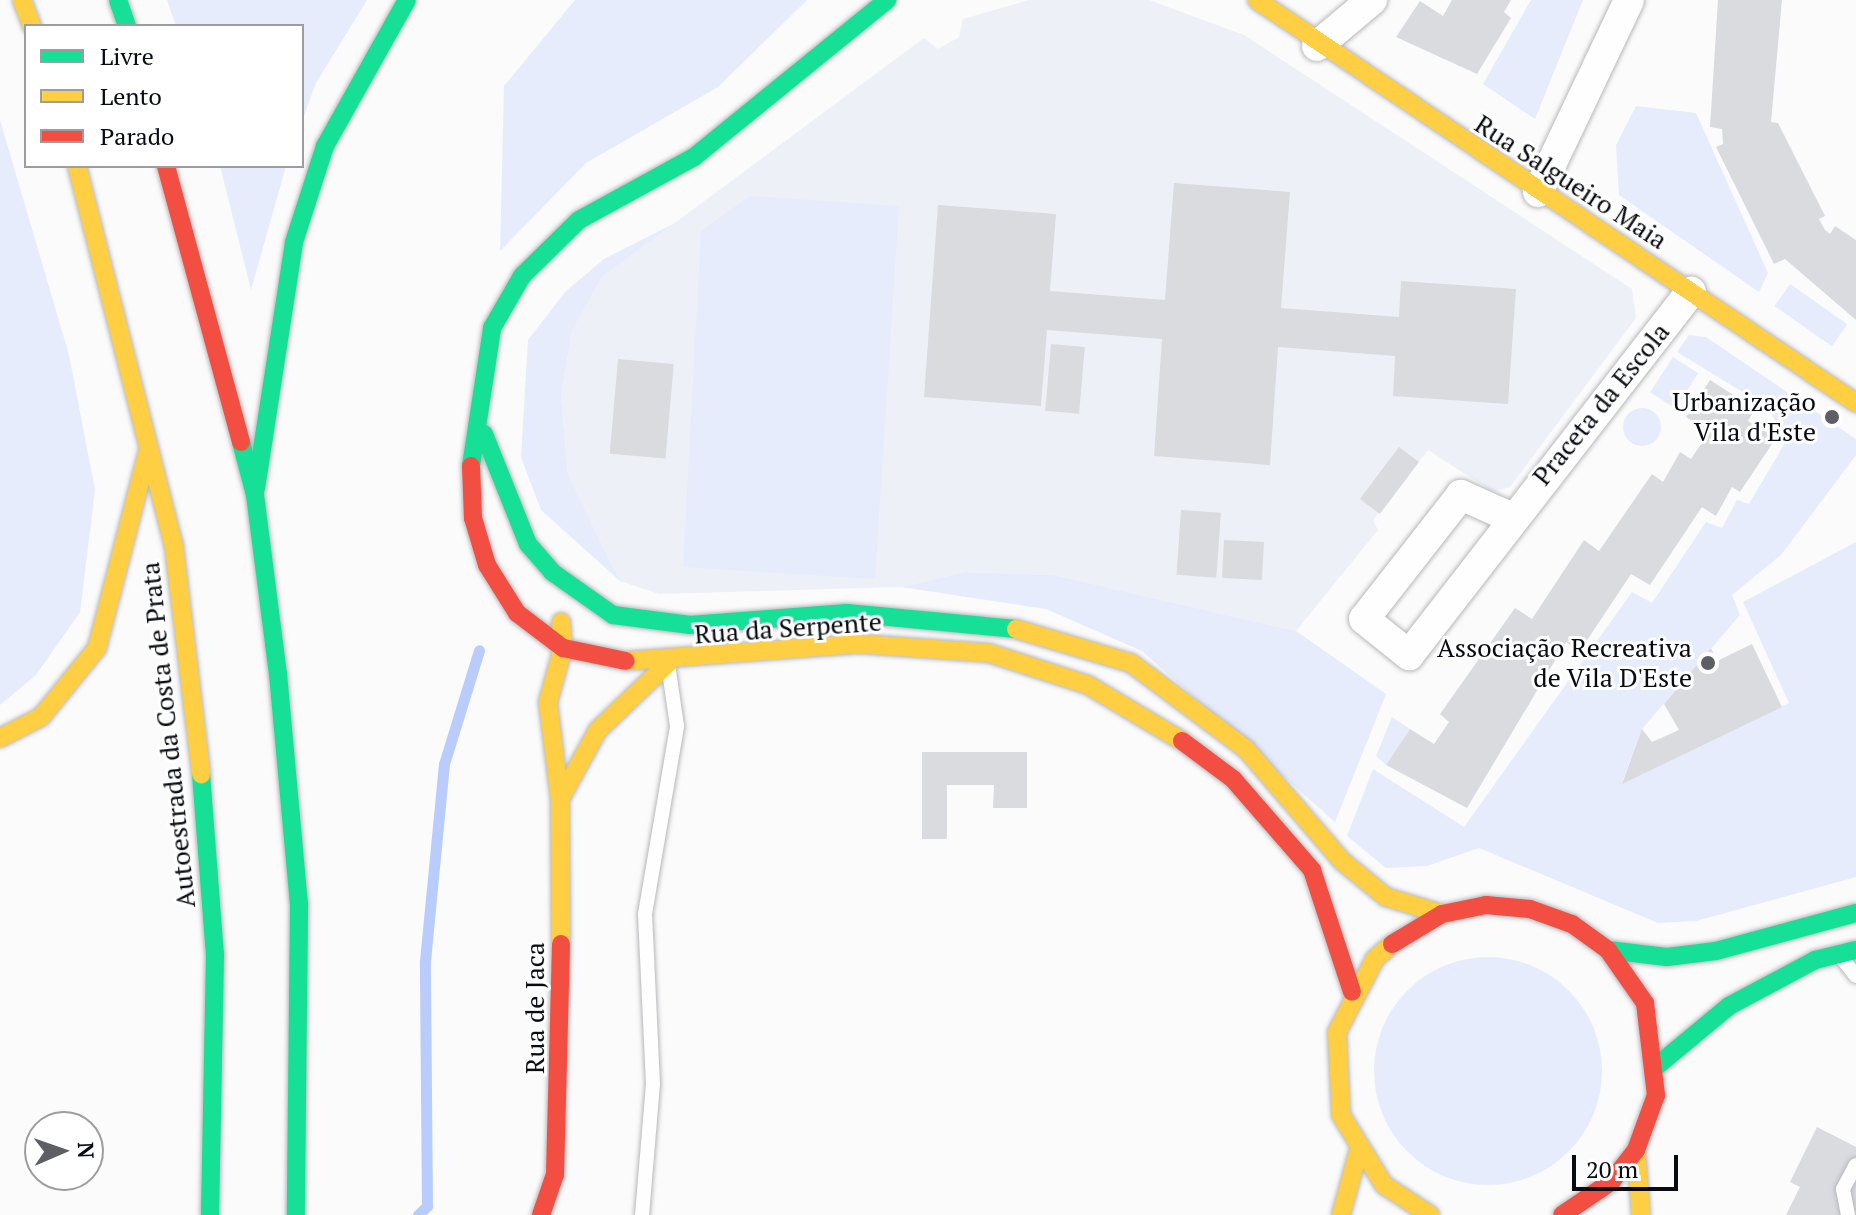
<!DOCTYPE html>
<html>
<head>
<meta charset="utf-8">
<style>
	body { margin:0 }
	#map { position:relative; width:1856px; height:1215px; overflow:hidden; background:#fbfbfb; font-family:"PT Serif",serif }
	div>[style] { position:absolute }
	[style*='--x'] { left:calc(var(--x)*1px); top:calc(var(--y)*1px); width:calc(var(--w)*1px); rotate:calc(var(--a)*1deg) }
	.built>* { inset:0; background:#edf0f7 }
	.green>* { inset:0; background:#e6ecfc; transform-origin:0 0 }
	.round { border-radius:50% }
	.stream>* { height:11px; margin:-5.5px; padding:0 5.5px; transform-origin:5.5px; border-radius:5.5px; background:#baccfc }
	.building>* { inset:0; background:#d9dbdf; transform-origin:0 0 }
	.roads { filter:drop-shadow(0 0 2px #b7b8bc) drop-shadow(0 0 2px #b7b8bc) }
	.lane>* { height:14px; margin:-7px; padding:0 7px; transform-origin:7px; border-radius:7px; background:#fefefe }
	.street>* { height:30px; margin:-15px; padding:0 15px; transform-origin:15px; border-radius:15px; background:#fefefe }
	.fast>* { height:18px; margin:-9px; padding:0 9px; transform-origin:9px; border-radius:9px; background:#16e098 }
	.slow>* { height:18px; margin:-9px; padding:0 9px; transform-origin:9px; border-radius:9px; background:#ffcf43 }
	.jam>* { height:18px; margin:-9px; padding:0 9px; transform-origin:9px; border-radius:9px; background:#f24e42 }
	.dots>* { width:22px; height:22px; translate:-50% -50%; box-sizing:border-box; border:4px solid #fff; border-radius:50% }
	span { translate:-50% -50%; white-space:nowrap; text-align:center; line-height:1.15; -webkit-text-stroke:6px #fff; paint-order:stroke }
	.street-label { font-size:26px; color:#080b13 }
	.poi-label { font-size:26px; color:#080b13 }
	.right { translate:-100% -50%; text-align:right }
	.legend { position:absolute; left:24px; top:24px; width:280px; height:144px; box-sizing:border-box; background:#fff; border:2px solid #9c9da1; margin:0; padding:10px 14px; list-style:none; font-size:24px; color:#080b13 }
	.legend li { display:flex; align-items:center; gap:16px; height:40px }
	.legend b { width:40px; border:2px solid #9c9da1 }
	.north { position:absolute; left:24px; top:1111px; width:80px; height:80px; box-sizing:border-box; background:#fff; border:2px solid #9c9da1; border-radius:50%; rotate:88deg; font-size:22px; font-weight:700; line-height:32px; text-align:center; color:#080b13 }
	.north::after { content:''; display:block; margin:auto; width:28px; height:36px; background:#5d5f64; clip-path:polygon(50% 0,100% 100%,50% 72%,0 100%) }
	.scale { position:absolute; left:1572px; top:1155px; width:106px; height:36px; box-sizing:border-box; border:4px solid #080b13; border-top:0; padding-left:10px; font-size:24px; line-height:28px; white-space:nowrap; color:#080b13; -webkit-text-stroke:6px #fff; paint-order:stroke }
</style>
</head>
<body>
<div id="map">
	<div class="built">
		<div style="clip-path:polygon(1029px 0,1149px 0,1244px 35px,1632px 289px,1636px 318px,1510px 487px,1493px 492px,1428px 450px,1373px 520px,1378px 530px,1296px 631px,1054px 575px,965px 572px,901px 587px,659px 594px,620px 581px,568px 475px,561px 396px,572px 331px,602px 277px,924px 38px,938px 49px,959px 37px,963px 19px)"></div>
	</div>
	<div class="green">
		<div style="clip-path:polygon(167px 0,367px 0,316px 83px,302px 121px,302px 26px,176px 26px)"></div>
		<div style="clip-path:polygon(575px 0,807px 0,718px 87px,586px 163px,500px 251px,504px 86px)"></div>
		<div style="clip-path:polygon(1531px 0,1583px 0,1535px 119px,1483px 84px)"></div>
		<div style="clip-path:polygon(1636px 106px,1696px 113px,1768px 273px,1759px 292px,1619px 195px,1616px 145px)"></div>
		<div style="clip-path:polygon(0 120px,69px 355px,95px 490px,80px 612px,36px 675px,0 705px)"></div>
		<div style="clip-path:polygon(220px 166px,286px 166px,251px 290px)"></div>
		<div style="clip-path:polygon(750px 196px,899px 206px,875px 579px,683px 567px,701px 231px)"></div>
		<div style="clip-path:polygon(675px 223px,602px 277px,572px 331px,561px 396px,568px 475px,620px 581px,541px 510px,521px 457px,528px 340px,565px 292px,604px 259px)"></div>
		<div style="left:1790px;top:284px;width:70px;height:27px;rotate:35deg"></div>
		<div style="clip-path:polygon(1689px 335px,1706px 337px,1856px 439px,1856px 455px,1781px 555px,1732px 595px,1740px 615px,1642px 729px,1622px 783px,1789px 703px,1743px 602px,1856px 542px,1856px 877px,1696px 921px,1658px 923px,1479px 848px,1427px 866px,1386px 868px,1347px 836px,1373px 769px,1464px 827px,1632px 592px,1652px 603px,1706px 522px,1722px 528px,1737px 500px,1749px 504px,1785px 443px,1769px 408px,1677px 352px)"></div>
		<div style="left:1673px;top:357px;width:30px;height:42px;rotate:33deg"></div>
		<div class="round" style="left:1623px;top:408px;width:38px;height:38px"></div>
		<div style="clip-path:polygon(965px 572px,1054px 575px,1296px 631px,1386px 694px,1335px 822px,1142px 651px,1046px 609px,901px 587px)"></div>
		<div style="clip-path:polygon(1392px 717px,1410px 729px,1386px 765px,1376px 756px)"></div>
		<div class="round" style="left:1374px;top:957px;width:228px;height:228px"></div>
	</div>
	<div class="stream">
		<div style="--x:418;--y:1215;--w:13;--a:-45"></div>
		<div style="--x:427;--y:1206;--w:245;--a:-90.5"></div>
		<div style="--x:425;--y:961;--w:198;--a:-84.5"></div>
		<div style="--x:444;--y:764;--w:119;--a:-72.9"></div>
	</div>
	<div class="building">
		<div style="clip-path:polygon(1452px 0,1511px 0,1504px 12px,1511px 18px,1477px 74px,1396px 37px,1420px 1px,1443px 16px)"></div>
		<div style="clip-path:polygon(1718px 0,1782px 0,1771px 122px,1778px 123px,1825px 216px,1819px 219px,1825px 230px,1830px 234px,1835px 226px,1856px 240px,1856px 320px,1785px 259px,1774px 264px,1716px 147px,1723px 144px,1722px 129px,1710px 127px)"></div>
		<div style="clip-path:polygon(1174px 183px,1290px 192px,1281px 308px,1399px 317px,1401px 281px,1516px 289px,1508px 404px,1393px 396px,1395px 356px,1278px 347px,1270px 465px,1154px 456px,1162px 339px,1047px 330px,1041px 406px,924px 397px,938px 205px,1056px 214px,1050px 291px,1165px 300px)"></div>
		<div style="left:1051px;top:344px;width:34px;height:67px;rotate:5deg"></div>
		<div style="left:618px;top:359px;width:56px;height:95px;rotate:5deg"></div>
		<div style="clip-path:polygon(1710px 380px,1755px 409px,1748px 421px,1776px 438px,1740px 492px,1732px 487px,1716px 516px,1702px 507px,1650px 585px,1631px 574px,1580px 651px,1566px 642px,1467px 808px,1386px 765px,1410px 729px,1434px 744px,1449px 722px,1440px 714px,1515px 608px,1532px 619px,1584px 540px,1599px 551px,1652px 474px,1663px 482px,1680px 452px,1691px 459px,1709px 432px,1686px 417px)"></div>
		<div style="left:1399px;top:447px;width:25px;height:65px;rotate:37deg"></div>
		<div style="left:1181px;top:510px;width:40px;height:65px;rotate:4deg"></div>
		<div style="left:1224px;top:540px;width:40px;height:38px;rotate:3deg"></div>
		<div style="clip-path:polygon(1752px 644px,1782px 707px,1622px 784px,1642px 729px,1652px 742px,1679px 730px,1664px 704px,1711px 648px,1717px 661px)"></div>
		<div style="clip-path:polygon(922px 752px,1027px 752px,1027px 808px,993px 808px,994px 785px,947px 785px,947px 839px,922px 839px)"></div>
		<div style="clip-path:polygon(1817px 1127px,1856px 1147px,1856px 1215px,1786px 1215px,1800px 1187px,1790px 1182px)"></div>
	</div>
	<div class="roads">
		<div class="lane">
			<div style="--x:1841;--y:957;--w:24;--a:52"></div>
			<div style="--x:642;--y:1215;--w:131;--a:-85.2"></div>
			<div style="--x:653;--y:1084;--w:170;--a:-92.7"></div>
			<div style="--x:645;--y:914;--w:191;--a:-80.3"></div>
			<div style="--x:677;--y:726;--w:56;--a:-98.3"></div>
			<div style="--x:1848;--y:1215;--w:26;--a:-101"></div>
			<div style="--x:1843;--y:1189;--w:27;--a:-62"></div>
		</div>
		<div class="street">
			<div style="--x:1317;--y:46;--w:72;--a:-39.9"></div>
			<div style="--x:1538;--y:192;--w:212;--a:-64.6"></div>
			<div style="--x:1510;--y:517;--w:54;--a:-155.8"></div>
			<div style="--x:1461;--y:495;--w:157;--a:128"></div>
			<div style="--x:1364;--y:619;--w:58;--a:38.7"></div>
			<div style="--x:1409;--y:655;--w:460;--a:-52.2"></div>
		</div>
		<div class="fast">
			<div style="--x:118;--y:0;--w:28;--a:71"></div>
			<div style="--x:484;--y:434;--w:118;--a:68.2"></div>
			<div style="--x:528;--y:544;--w:37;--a:49"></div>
			<div style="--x:552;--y:572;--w:75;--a:35.2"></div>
			<div style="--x:613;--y:615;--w:78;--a:7.4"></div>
			<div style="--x:690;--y:625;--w:157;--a:-4.4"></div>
			<div style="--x:847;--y:613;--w:170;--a:5.4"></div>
			<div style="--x:241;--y:442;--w:55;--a:75.2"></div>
			<div style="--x:255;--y:495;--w:180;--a:82.7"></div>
			<div style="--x:278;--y:674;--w:234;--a:84.8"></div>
			<div style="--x:299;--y:907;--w:308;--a:90.6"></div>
			<div style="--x:471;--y:466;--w:140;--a:-81.3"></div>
			<div style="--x:492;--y:328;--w:60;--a:-60"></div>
			<div style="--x:522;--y:276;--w:80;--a:-44.5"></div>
			<div style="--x:579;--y:220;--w:131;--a:-28.7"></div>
			<div style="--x:694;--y:157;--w:249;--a:-39.1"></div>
			<div style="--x:256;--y:488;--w:249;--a:-81.2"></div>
			<div style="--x:294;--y:242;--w:101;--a:-72.1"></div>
			<div style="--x:325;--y:146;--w:167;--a:-60.7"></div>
			<div style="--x:201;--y:774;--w:181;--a:85.6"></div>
			<div style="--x:215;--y:954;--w:261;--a:91.1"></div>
			<div style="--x:1608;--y:950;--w:59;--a:6.8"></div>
			<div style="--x:1667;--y:957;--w:49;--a:-7"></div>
			<div style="--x:1716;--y:951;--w:145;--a:-15.2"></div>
			<div style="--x:1658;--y:1065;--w:92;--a:-39.7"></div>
			<div style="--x:1729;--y:1006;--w:98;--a:-28.1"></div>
			<div style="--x:1815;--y:960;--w:42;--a:-13.7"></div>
		</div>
		<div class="slow">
			<div style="--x:22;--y:0;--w:28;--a:69"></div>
			<div style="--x:1257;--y:0;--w:722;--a:33.93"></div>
			<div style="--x:77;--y:166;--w:392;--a:75.7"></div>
			<div style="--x:174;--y:546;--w:230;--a:83.2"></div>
			<div style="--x:1016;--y:629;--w:120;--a:16.5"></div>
			<div style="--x:1131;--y:663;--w:144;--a:36.8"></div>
			<div style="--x:1246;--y:749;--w:148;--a:49.4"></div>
			<div style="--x:1342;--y:861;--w:57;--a:39.3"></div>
			<div style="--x:1386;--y:897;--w:59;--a:16.9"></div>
			<div style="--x:626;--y:661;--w:235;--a:-4.2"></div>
			<div style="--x:860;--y:644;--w:129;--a:4"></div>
			<div style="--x:989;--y:653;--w:104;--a:17.9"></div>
			<div style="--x:1088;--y:685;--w:109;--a:30.8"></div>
			<div style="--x:0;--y:738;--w:46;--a:-27.1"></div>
			<div style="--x:41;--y:717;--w:89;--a:-50.9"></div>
			<div style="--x:97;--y:648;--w:200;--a:-75.5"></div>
			<div style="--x:560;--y:799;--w:79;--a:-61.2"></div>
			<div style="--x:598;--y:730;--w:97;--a:-43.7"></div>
			<div style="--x:561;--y:944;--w:145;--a:-90.4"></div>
			<div style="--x:560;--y:799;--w:98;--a:-97.1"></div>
			<div style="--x:548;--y:702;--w:56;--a:-74.5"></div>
			<div style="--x:563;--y:648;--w:26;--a:-94"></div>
			<div style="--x:1392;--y:944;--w:23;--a:139"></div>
			<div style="--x:1375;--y:959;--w:82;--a:117.5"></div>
			<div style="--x:1337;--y:1032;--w:83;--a:87.2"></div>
			<div style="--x:1341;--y:1115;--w:82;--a:58.4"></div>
			<div style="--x:1384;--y:1185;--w:55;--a:33.1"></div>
			<div style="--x:1636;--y:1150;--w:65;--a:85.6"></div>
			<div style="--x:1341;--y:1215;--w:64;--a:-74.7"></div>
		</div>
		<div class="jam">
			<div style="--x:166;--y:166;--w:286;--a:74.8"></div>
			<div style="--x:471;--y:466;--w:52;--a:87.8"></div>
			<div style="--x:473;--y:518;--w:49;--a:73.4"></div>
			<div style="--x:487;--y:565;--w:57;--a:58"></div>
			<div style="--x:517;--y:613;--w:58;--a:37.3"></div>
			<div style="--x:563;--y:648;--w:64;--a:11.7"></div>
			<div style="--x:1182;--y:741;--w:64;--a:36.7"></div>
			<div style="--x:1233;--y:779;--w:121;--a:49"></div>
			<div style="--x:1312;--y:870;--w:128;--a:71.8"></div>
			<div style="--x:1392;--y:944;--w:58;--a:-31"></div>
			<div style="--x:1442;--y:914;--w:45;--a:-11.6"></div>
			<div style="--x:1486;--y:905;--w:44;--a:5.2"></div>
			<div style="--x:1530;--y:909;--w:45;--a:19.7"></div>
			<div style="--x:1572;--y:924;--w:44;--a:35.8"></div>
			<div style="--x:1608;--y:950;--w:65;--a:55.1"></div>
			<div style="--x:1645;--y:1003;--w:93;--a:83.2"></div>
			<div style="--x:1656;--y:1095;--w:59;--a:110"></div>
			<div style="--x:1636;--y:1150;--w:39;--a:128"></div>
			<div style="--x:1612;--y:1181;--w:60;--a:145.8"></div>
			<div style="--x:541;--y:1215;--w:43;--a:-71.1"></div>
			<div style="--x:555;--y:1174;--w:230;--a:-88.5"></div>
		</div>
	</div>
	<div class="dots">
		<div style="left:1832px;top:417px;background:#5d5f64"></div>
		<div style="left:1708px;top:663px;background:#5d5f64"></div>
	</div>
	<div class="street-label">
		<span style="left:1571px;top:182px;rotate:33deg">Rua Salgueiro Maia</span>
		<span style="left:1601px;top:404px;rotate:-51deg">Praceta da Escola</span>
		<span style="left:788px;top:628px;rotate:-4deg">Rua da Serpente</span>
		<span style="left:168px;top:735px;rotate:-96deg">Autoestrada da Costa de Prata</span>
		<span style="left:535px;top:1008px;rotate:-90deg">Rua de Jaca</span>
	</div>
	<div class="poi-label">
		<span class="right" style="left:1816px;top:417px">Urbanização<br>Vila d'Este</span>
		<span class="right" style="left:1692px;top:663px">Associação Recreativa<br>de Vila D'Este</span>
	</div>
	<ul class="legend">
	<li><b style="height:10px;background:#16e098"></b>Livre</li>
	<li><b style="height:10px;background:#ffcf43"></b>Lento</li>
	<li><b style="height:10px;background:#f24e42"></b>Parado</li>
	</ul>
	<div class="north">N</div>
	<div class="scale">20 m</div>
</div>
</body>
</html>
